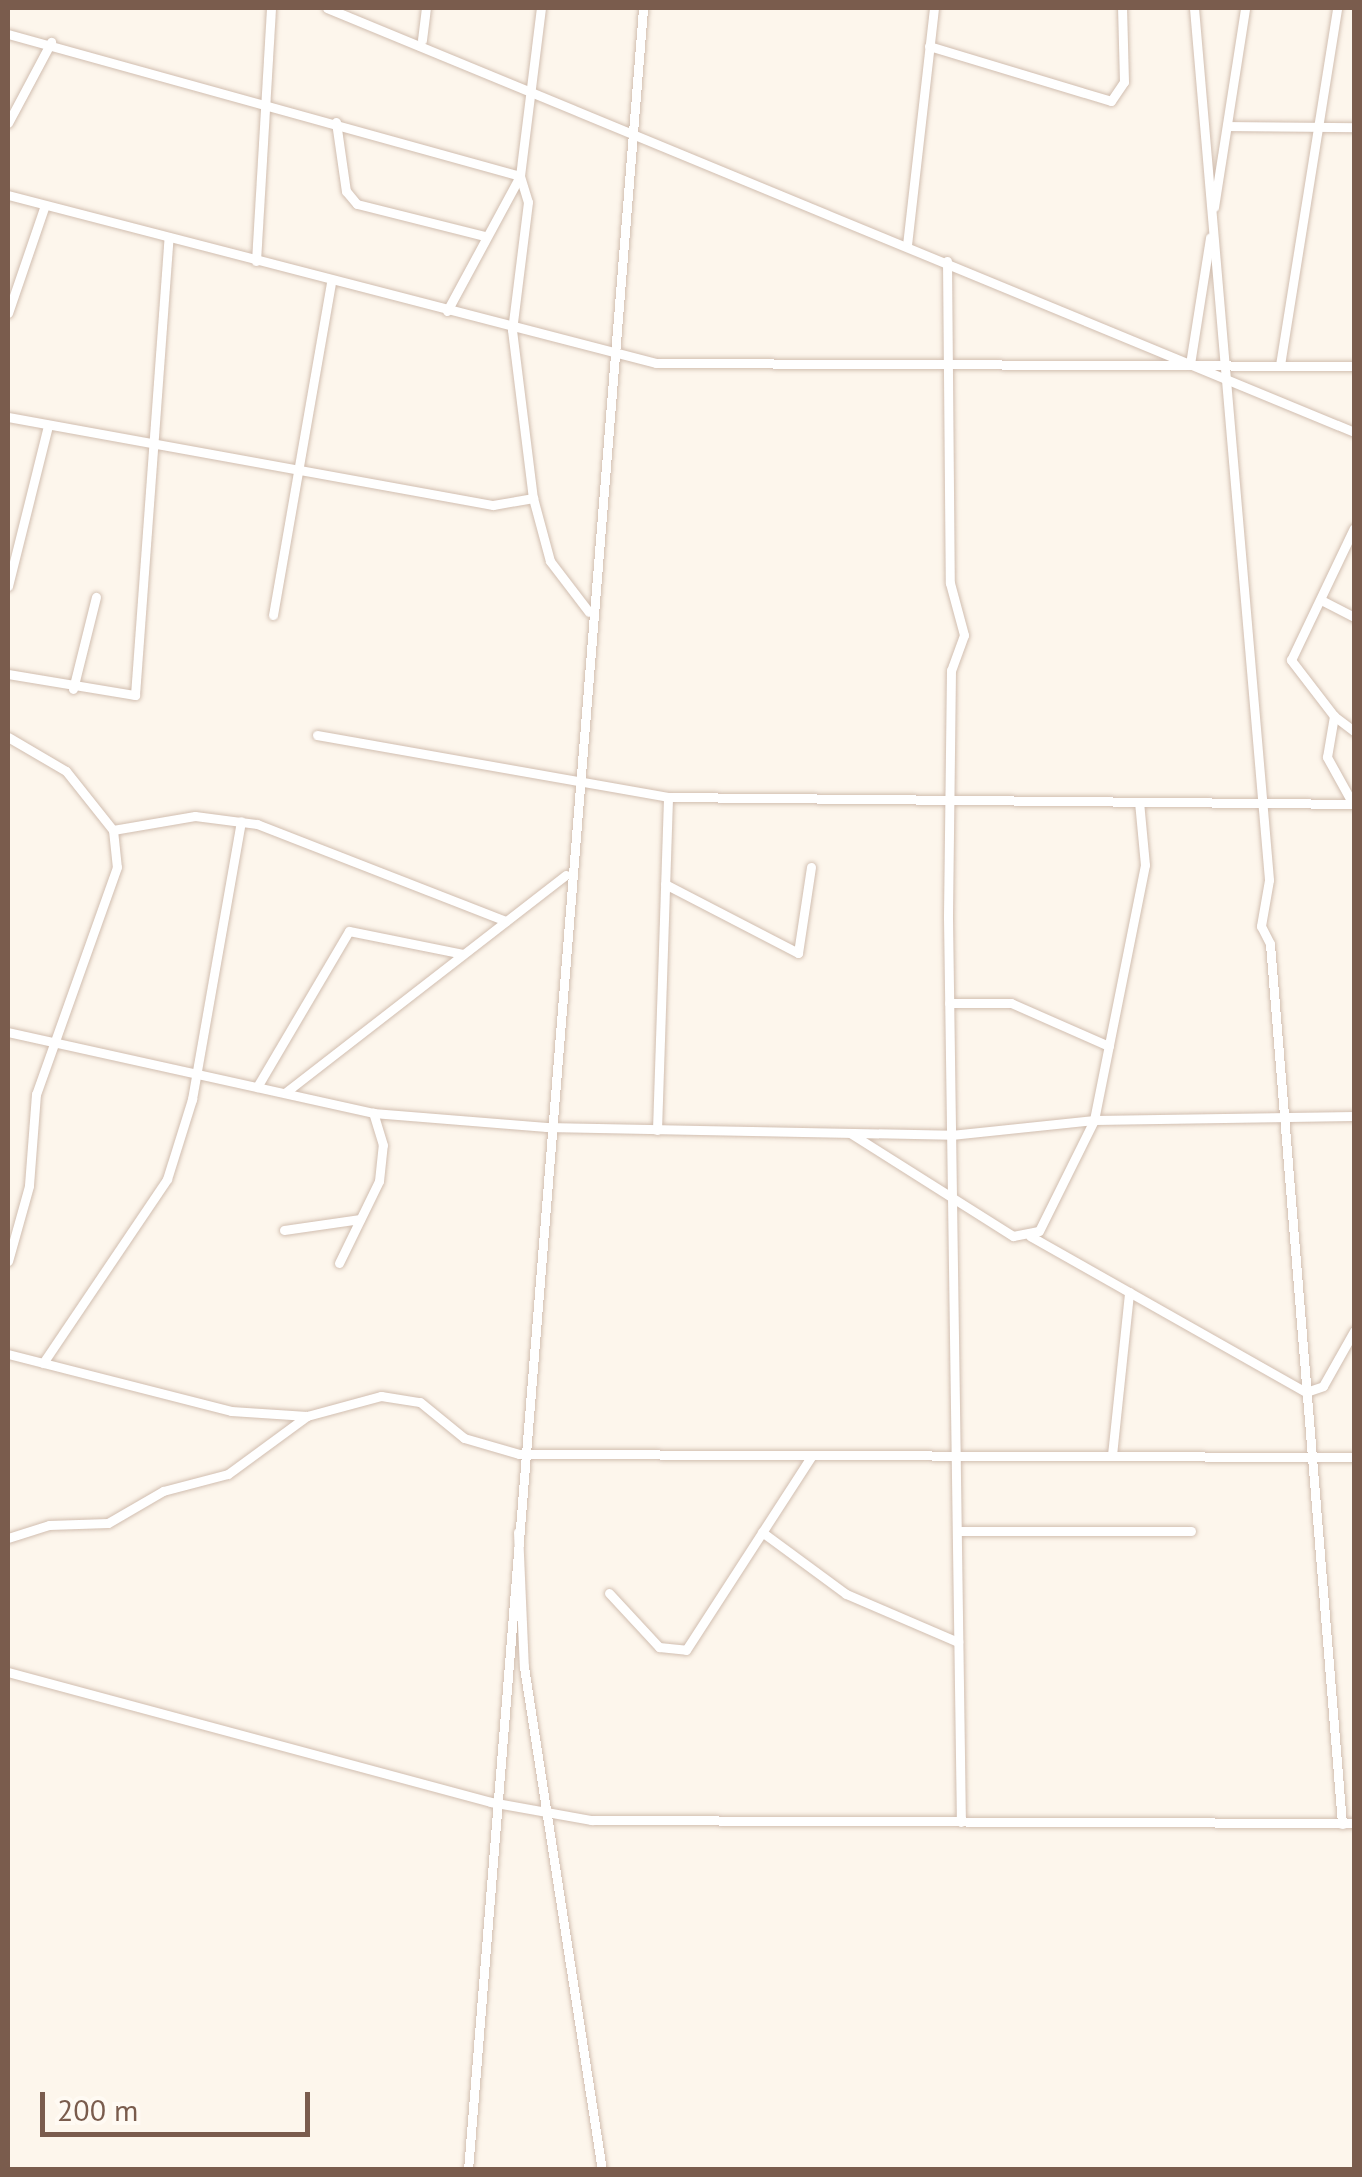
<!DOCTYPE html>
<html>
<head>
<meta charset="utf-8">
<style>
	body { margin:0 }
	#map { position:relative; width:1362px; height:2177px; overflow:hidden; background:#fdf6ec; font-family:"PT Sans",sans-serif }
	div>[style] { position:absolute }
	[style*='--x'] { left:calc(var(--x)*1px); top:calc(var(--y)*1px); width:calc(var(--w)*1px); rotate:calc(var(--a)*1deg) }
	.roads { filter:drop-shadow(0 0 2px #d1beb0) drop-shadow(0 0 2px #d1beb0) }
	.minor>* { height:9px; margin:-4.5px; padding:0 4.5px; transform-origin:4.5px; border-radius:4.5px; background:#fff }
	span { translate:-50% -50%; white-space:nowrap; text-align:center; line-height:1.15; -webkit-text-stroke:8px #fffaf3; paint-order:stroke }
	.frame { position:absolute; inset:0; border:10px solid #7a5c4d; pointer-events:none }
	.scale { position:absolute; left:40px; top:2092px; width:270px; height:45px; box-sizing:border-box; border:5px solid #7a5c4d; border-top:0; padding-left:12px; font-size:30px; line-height:35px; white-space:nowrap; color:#7a5c4d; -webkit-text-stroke:8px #fffaf3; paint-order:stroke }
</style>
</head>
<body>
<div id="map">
	<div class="roads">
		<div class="minor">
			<div style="--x:327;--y:8;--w:1111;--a:22.43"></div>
			<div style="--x:1194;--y:8;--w:875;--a:85.08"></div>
			<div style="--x:1269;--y:880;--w:47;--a:99.9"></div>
			<div style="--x:1261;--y:926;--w:20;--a:63"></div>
			<div style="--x:1270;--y:944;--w:883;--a:85.32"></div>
			<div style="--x:8;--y:34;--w:531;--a:15.5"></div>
			<div style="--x:520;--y:176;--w:27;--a:73"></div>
			<div style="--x:528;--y:202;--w:129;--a:97.1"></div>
			<div style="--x:512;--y:330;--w:169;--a:82.9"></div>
			<div style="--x:533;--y:498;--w:65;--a:74.9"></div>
			<div style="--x:550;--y:561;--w:64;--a:52.6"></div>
			<div style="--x:422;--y:40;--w:32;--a:-83"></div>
			<div style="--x:929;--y:46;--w:190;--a:16.8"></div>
			<div style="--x:1111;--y:101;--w:23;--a:-56"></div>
			<div style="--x:1124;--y:82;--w:74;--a:-91.5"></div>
			<div style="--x:336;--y:122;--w:70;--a:81.8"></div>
			<div style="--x:346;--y:191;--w:17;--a:50"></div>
			<div style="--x:357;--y:204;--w:131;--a:14.1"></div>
			<div style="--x:8;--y:123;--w:92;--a:-62"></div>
			<div style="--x:1227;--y:126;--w:127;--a:0.5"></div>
			<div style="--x:8;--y:195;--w:669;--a:14.53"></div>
			<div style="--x:656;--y:363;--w:698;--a:0.25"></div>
			<div style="--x:1214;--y:207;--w:201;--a:-81.1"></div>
			<div style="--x:907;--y:245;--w:239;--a:-83.5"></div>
			<div style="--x:256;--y:261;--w:253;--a:-86.6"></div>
			<div style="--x:947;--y:261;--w:322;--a:89.5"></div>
			<div style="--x:950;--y:583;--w:54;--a:74.9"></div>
			<div style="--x:964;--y:635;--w:37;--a:110"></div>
			<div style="--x:951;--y:670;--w:248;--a:90.7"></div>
			<div style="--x:948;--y:918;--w:904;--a:89.18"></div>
			<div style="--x:447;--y:311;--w:153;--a:-61.6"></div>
			<div style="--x:520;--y:176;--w:169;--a:-82.9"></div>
			<div style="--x:8;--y:313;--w:114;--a:-71.1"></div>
			<div style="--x:1190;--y:364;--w:128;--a:-81"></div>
			<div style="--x:1280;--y:365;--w:362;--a:-80.9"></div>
			<div style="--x:8;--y:417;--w:493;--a:10.3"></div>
			<div style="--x:493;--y:505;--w:41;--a:-9.9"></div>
			<div style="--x:8;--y:586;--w:166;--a:-76"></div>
			<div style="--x:1323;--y:601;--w:35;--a:27"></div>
			<div style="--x:273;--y:615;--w:339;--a:-80.1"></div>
			<div style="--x:8;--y:674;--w:129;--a:9.4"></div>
			<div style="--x:135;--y:695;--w:459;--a:-85.8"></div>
			<div style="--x:73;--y:689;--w:95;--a:-76"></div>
			<div style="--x:1334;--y:716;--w:71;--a:-127.5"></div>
			<div style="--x:1291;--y:660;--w:146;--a:-64.5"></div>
			<div style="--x:317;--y:735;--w:356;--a:10"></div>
			<div style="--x:668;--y:797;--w:686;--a:0.58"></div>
			<div style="--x:8;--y:737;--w:67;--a:30.4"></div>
			<div style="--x:66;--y:771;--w:75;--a:51.5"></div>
			<div style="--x:113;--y:830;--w:37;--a:84"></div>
			<div style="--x:117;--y:867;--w:241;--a:109.6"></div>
			<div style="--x:36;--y:1094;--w:92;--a:94.4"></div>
			<div style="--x:29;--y:1186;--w:78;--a:105.6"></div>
			<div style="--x:1353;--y:804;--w:54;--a:-119"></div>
			<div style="--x:1327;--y:757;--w:42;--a:-80.3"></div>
			<div style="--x:1334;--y:716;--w:25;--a:37"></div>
			<div style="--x:113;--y:830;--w:83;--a:-9.7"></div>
			<div style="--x:195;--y:816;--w:63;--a:7.4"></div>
			<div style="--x:257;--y:824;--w:267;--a:21.3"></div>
			<div style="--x:665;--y:884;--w:150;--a:27.4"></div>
			<div style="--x:798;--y:953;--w:87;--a:-81.4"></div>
			<div style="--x:949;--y:1003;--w:62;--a:0"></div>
			<div style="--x:1011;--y:1003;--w:107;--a:23.7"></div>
			<div style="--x:8;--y:1032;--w:374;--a:12.5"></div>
			<div style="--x:373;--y:1113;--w:174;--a:4.6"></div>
			<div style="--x:546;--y:1127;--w:405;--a:1.1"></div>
			<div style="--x:951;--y:1135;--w:144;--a:-6"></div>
			<div style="--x:1094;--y:1120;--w:260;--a:-0.9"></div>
			<div style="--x:257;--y:1087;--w:181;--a:-59.5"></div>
			<div style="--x:349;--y:931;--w:116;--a:11.4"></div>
			<div style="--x:286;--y:1092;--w:354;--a:-37.8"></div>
			<div style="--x:657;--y:1130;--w:333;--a:-88.1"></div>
			<div style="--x:850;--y:1133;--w:193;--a:32.3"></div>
			<div style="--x:1013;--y:1236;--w:26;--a:-11"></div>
			<div style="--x:1039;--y:1231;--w:124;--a:-63.6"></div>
			<div style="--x:1094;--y:1120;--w:260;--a:-78.7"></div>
			<div style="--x:1145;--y:865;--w:63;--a:-95.4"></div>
			<div style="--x:284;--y:1230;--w:77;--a:-8.2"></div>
			<div style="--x:1030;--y:1236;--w:317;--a:29.5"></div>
			<div style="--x:1306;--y:1392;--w:18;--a:-19"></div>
			<div style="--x:1323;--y:1386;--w:63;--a:-60.6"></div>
			<div style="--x:339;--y:1263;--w:91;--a:-64"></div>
			<div style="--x:379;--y:1181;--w:36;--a:-84"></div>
			<div style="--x:383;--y:1145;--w:34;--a:-107"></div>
			<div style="--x:8;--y:1354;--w:230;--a:14.3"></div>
			<div style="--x:231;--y:1411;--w:76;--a:3.8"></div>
			<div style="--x:307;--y:1416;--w:77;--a:-15.1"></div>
			<div style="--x:381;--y:1396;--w:39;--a:9"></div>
			<div style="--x:420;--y:1402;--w:57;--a:39.3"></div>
			<div style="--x:464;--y:1438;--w:57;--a:16.2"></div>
			<div style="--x:519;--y:1454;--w:835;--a:0.21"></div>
			<div style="--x:43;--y:1363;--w:222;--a:-56"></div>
			<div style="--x:167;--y:1179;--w:84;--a:-72.6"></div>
			<div style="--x:192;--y:1099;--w:282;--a:-80"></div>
			<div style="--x:1112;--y:1455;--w:164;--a:-84"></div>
			<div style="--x:957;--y:1531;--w:234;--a:0"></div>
			<div style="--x:518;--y:1532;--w:135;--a:87.5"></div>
			<div style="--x:524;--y:1667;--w:509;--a:81.19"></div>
			<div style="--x:762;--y:1532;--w:104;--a:36.4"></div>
			<div style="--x:846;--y:1594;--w:122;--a:23.2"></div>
			<div style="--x:8;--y:1538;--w:43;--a:-17.6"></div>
			<div style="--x:49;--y:1525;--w:59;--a:-1.9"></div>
			<div style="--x:108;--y:1523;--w:64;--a:-30.2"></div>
			<div style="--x:163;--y:1491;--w:67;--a:-14.7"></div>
			<div style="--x:228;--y:1474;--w:98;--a:-36.3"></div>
			<div style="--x:609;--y:1593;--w:74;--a:47.2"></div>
			<div style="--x:659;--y:1647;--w:27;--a:6"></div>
			<div style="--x:686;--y:1650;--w:232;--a:-57.1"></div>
			<div style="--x:8;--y:1672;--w:500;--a:15.06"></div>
			<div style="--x:491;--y:1802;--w:102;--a:10.2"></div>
			<div style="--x:591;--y:1820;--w:763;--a:0.23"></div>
			<div style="--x:468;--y:2170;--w:2169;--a:-85.37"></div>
		</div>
	</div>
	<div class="frame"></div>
	<div class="scale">200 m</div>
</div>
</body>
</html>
